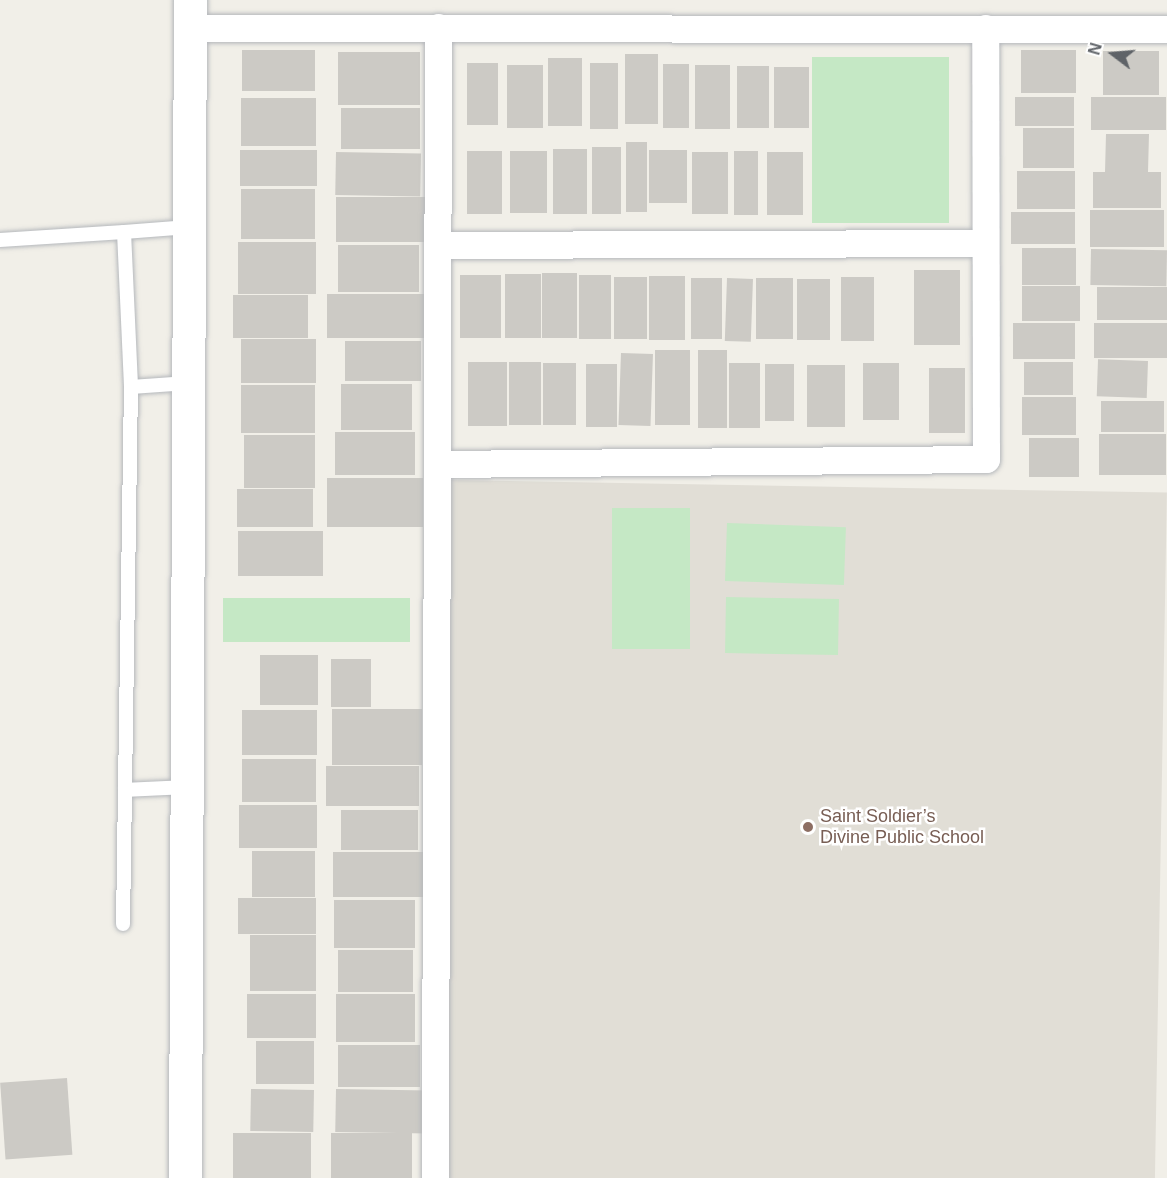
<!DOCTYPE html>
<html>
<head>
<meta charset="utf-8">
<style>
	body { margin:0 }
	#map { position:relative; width:1167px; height:1178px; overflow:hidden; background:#f1efe8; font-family:Helvetica,sans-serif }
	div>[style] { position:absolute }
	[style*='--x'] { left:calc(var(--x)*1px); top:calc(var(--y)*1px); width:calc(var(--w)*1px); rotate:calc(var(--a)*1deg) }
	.education>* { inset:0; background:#e1ded6; transform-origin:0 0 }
	.green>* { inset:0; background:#c5e8c5; transform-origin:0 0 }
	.building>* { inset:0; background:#cccac5; transform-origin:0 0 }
	.roads { filter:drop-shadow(0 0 2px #b5b8bc) drop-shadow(0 0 2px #b5b8bc) }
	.lane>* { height:14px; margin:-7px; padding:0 7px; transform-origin:7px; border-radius:7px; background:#fff }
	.street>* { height:27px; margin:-13.5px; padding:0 13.5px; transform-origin:13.5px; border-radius:13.5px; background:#fff }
	.secondary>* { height:33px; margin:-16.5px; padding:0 16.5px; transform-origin:16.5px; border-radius:16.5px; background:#fff }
	.dots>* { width:16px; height:16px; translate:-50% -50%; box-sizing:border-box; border:3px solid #fff; border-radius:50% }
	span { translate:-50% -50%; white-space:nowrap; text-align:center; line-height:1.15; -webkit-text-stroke:5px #fff; paint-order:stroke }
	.education-label { font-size:18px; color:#785e54 }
	.left { translate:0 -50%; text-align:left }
	.north { position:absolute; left:1083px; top:24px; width:60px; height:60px; -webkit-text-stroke:4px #fff; paint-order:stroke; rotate:286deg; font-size:16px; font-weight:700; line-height:24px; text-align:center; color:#5f6368 }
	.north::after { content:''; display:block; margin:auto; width:21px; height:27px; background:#5f6368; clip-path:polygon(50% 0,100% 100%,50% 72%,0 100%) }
</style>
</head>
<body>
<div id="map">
	<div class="education">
		<div style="left:450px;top:480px;width:717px;height:698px;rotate:1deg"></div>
	</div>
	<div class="green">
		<div style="left:949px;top:57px;width:166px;height:137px;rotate:90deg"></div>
		<div style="left:690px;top:508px;width:141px;height:78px;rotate:90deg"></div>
		<div style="left:727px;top:523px;width:119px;height:58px;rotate:2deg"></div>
		<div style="left:726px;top:597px;width:113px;height:56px;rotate:1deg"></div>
		<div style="left:410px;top:598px;width:44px;height:187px;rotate:90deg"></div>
	</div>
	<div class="building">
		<div style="left:242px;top:50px;width:73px;height:41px"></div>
		<div style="left:1021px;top:50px;width:55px;height:43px"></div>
		<div style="left:1103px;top:51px;width:56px;height:44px"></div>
		<div style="left:338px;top:52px;width:82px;height:53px"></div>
		<div style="left:625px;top:54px;width:33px;height:70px"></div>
		<div style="left:582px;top:58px;width:68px;height:34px;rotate:90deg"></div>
		<div style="left:467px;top:63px;width:31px;height:62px"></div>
		<div style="left:590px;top:63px;width:28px;height:66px"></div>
		<div style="left:663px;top:64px;width:26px;height:64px"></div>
		<div style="left:507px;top:65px;width:36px;height:63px"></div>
		<div style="left:695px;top:65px;width:35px;height:64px"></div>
		<div style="left:737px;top:66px;width:32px;height:62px"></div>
		<div style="left:774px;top:67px;width:35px;height:61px"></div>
		<div style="left:1015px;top:97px;width:59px;height:29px"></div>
		<div style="left:1091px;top:97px;width:75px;height:33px"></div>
		<div style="left:241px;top:98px;width:75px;height:48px"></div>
		<div style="left:341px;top:108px;width:79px;height:41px"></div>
		<div style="left:1023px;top:128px;width:51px;height:40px"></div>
		<div style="clip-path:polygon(1106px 134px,1149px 134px,1148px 172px,1161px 172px,1161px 208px,1093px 208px,1093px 172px,1105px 172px)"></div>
		<div style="left:626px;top:142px;width:21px;height:70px"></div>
		<div style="left:592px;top:147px;width:29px;height:67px"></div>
		<div style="left:587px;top:149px;width:65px;height:34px;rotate:90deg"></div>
		<div style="left:240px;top:150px;width:77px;height:36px"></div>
		<div style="left:649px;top:150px;width:38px;height:53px"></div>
		<div style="left:467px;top:151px;width:35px;height:63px"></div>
		<div style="left:510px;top:151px;width:37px;height:62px"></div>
		<div style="left:734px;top:151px;width:24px;height:64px"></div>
		<div style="left:336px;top:152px;width:85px;height:43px;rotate:1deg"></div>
		<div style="left:692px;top:152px;width:36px;height:62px"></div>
		<div style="left:803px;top:152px;width:63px;height:36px;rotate:90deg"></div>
		<div style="left:1017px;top:171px;width:58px;height:38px"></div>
		<div style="left:241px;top:189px;width:74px;height:50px"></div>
		<div style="left:336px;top:197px;width:93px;height:45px"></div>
		<div style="left:1090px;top:210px;width:74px;height:37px"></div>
		<div style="left:1011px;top:212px;width:64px;height:32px"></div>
		<div style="left:238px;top:242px;width:78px;height:52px"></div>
		<div style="left:338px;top:245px;width:81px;height:47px"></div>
		<div style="left:1022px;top:248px;width:54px;height:37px"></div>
		<div style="left:1091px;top:249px;width:76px;height:36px;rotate:1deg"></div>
		<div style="left:914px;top:270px;width:46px;height:75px"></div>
		<div style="left:577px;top:273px;width:65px;height:35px;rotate:90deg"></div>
		<div style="left:505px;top:274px;width:36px;height:64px"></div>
		<div style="left:460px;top:275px;width:41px;height:63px"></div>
		<div style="left:579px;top:275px;width:32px;height:64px"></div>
		<div style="left:649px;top:276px;width:36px;height:64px"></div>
		<div style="left:614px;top:277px;width:33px;height:62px"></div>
		<div style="left:841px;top:277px;width:33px;height:64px"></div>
		<div style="left:691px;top:278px;width:31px;height:61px"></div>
		<div style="left:727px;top:278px;width:26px;height:63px;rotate:2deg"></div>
		<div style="left:756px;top:278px;width:37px;height:61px"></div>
		<div style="left:797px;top:279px;width:33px;height:61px"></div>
		<div style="left:1022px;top:286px;width:58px;height:35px"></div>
		<div style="left:1097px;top:287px;width:70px;height:33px"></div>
		<div style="left:327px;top:294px;width:103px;height:44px"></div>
		<div style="left:233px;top:295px;width:75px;height:43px"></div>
		<div style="left:1013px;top:323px;width:62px;height:36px"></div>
		<div style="left:1167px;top:323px;width:35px;height:73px;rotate:90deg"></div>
		<div style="left:316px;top:339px;width:44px;height:75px;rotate:90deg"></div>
		<div style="left:345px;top:341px;width:76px;height:40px"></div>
		<div style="left:655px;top:350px;width:35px;height:75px"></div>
		<div style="left:727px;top:350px;width:78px;height:29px;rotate:90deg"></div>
		<div style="left:621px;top:353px;width:32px;height:72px;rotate:2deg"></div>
		<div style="left:1148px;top:361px;width:37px;height:50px;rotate:92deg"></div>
		<div style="left:468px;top:362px;width:39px;height:64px"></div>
		<div style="left:509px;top:362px;width:32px;height:63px"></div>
		<div style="left:1073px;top:362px;width:33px;height:49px;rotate:90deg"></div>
		<div style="left:543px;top:363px;width:33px;height:62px"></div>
		<div style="left:760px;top:363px;width:65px;height:31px;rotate:90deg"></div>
		<div style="left:863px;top:363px;width:36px;height:57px"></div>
		<div style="left:586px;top:364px;width:31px;height:63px"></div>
		<div style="left:765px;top:364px;width:29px;height:57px"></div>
		<div style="left:807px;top:365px;width:38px;height:62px"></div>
		<div style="left:929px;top:368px;width:36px;height:65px"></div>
		<div style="left:341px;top:384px;width:71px;height:46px"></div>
		<div style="left:241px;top:385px;width:74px;height:48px"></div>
		<div style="left:1022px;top:397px;width:54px;height:38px"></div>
		<div style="left:1164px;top:401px;width:31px;height:63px;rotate:90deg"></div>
		<div style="left:335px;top:432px;width:80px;height:43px"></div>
		<div style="left:1099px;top:434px;width:67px;height:41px"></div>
		<div style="left:244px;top:435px;width:71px;height:53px"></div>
		<div style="left:1029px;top:438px;width:50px;height:39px"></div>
		<div style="left:327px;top:478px;width:96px;height:49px"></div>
		<div style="left:313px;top:489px;width:38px;height:76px;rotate:90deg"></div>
		<div style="left:238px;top:531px;width:85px;height:45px"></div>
		<div style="left:260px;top:655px;width:58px;height:50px"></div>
		<div style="left:331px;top:659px;width:40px;height:48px"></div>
		<div style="left:332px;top:709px;width:90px;height:56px"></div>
		<div style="left:242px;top:710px;width:75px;height:45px"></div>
		<div style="left:242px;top:759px;width:74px;height:43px"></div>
		<div style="left:326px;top:766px;width:93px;height:40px"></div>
		<div style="left:239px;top:805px;width:78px;height:43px"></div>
		<div style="left:341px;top:810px;width:77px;height:40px"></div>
		<div style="left:252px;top:851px;width:63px;height:46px"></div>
		<div style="left:333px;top:852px;width:101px;height:45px"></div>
		<div style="left:316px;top:898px;width:36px;height:78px;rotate:90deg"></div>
		<div style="left:334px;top:900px;width:81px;height:48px"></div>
		<div style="left:316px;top:935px;width:56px;height:66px;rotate:90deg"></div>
		<div style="left:413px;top:950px;width:42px;height:75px;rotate:90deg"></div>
		<div style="left:247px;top:994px;width:69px;height:44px"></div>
		<div style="left:336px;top:994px;width:79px;height:48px"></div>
		<div style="left:256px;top:1041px;width:58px;height:43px"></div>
		<div style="left:338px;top:1045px;width:82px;height:42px"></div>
		<div style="left:67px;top:1078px;width:77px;height:67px;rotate:86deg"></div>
		<div style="left:251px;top:1089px;width:63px;height:42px;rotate:1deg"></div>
		<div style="left:336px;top:1089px;width:93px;height:43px;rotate:1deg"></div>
		<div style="left:311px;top:1133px;width:45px;height:78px;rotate:90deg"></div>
		<div style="left:331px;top:1133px;width:81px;height:45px"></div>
	</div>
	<div class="roads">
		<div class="lane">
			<div style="--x:124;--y:232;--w:65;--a:-4.4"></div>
			<div style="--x:0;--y:240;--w:124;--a:-3.7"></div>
			<div style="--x:124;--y:232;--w:155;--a:87.4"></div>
			<div style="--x:131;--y:387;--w:57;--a:-4"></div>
			<div style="--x:125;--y:790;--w:61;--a:-2.8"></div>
			<div style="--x:123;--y:924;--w:537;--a:-89.15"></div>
		</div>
		<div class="street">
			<div style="--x:189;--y:28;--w:978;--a:0.06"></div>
			<div style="--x:437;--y:245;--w:548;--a:-0.21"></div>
			<div style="--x:437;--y:464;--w:549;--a:-0.52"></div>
			<div style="--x:986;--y:459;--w:431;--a:-90.1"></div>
			<div style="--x:435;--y:1178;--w:1151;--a:-89.85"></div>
		</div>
		<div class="secondary">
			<div style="--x:185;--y:1178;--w:1178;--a:-89.76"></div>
		</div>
	</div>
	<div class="dots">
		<div style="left:808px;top:827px;background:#8d6e63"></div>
	</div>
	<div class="education-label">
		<span class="left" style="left:820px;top:827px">Saint Soldier’s<br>Divine Public School</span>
	</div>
	<div class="north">N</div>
</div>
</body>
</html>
